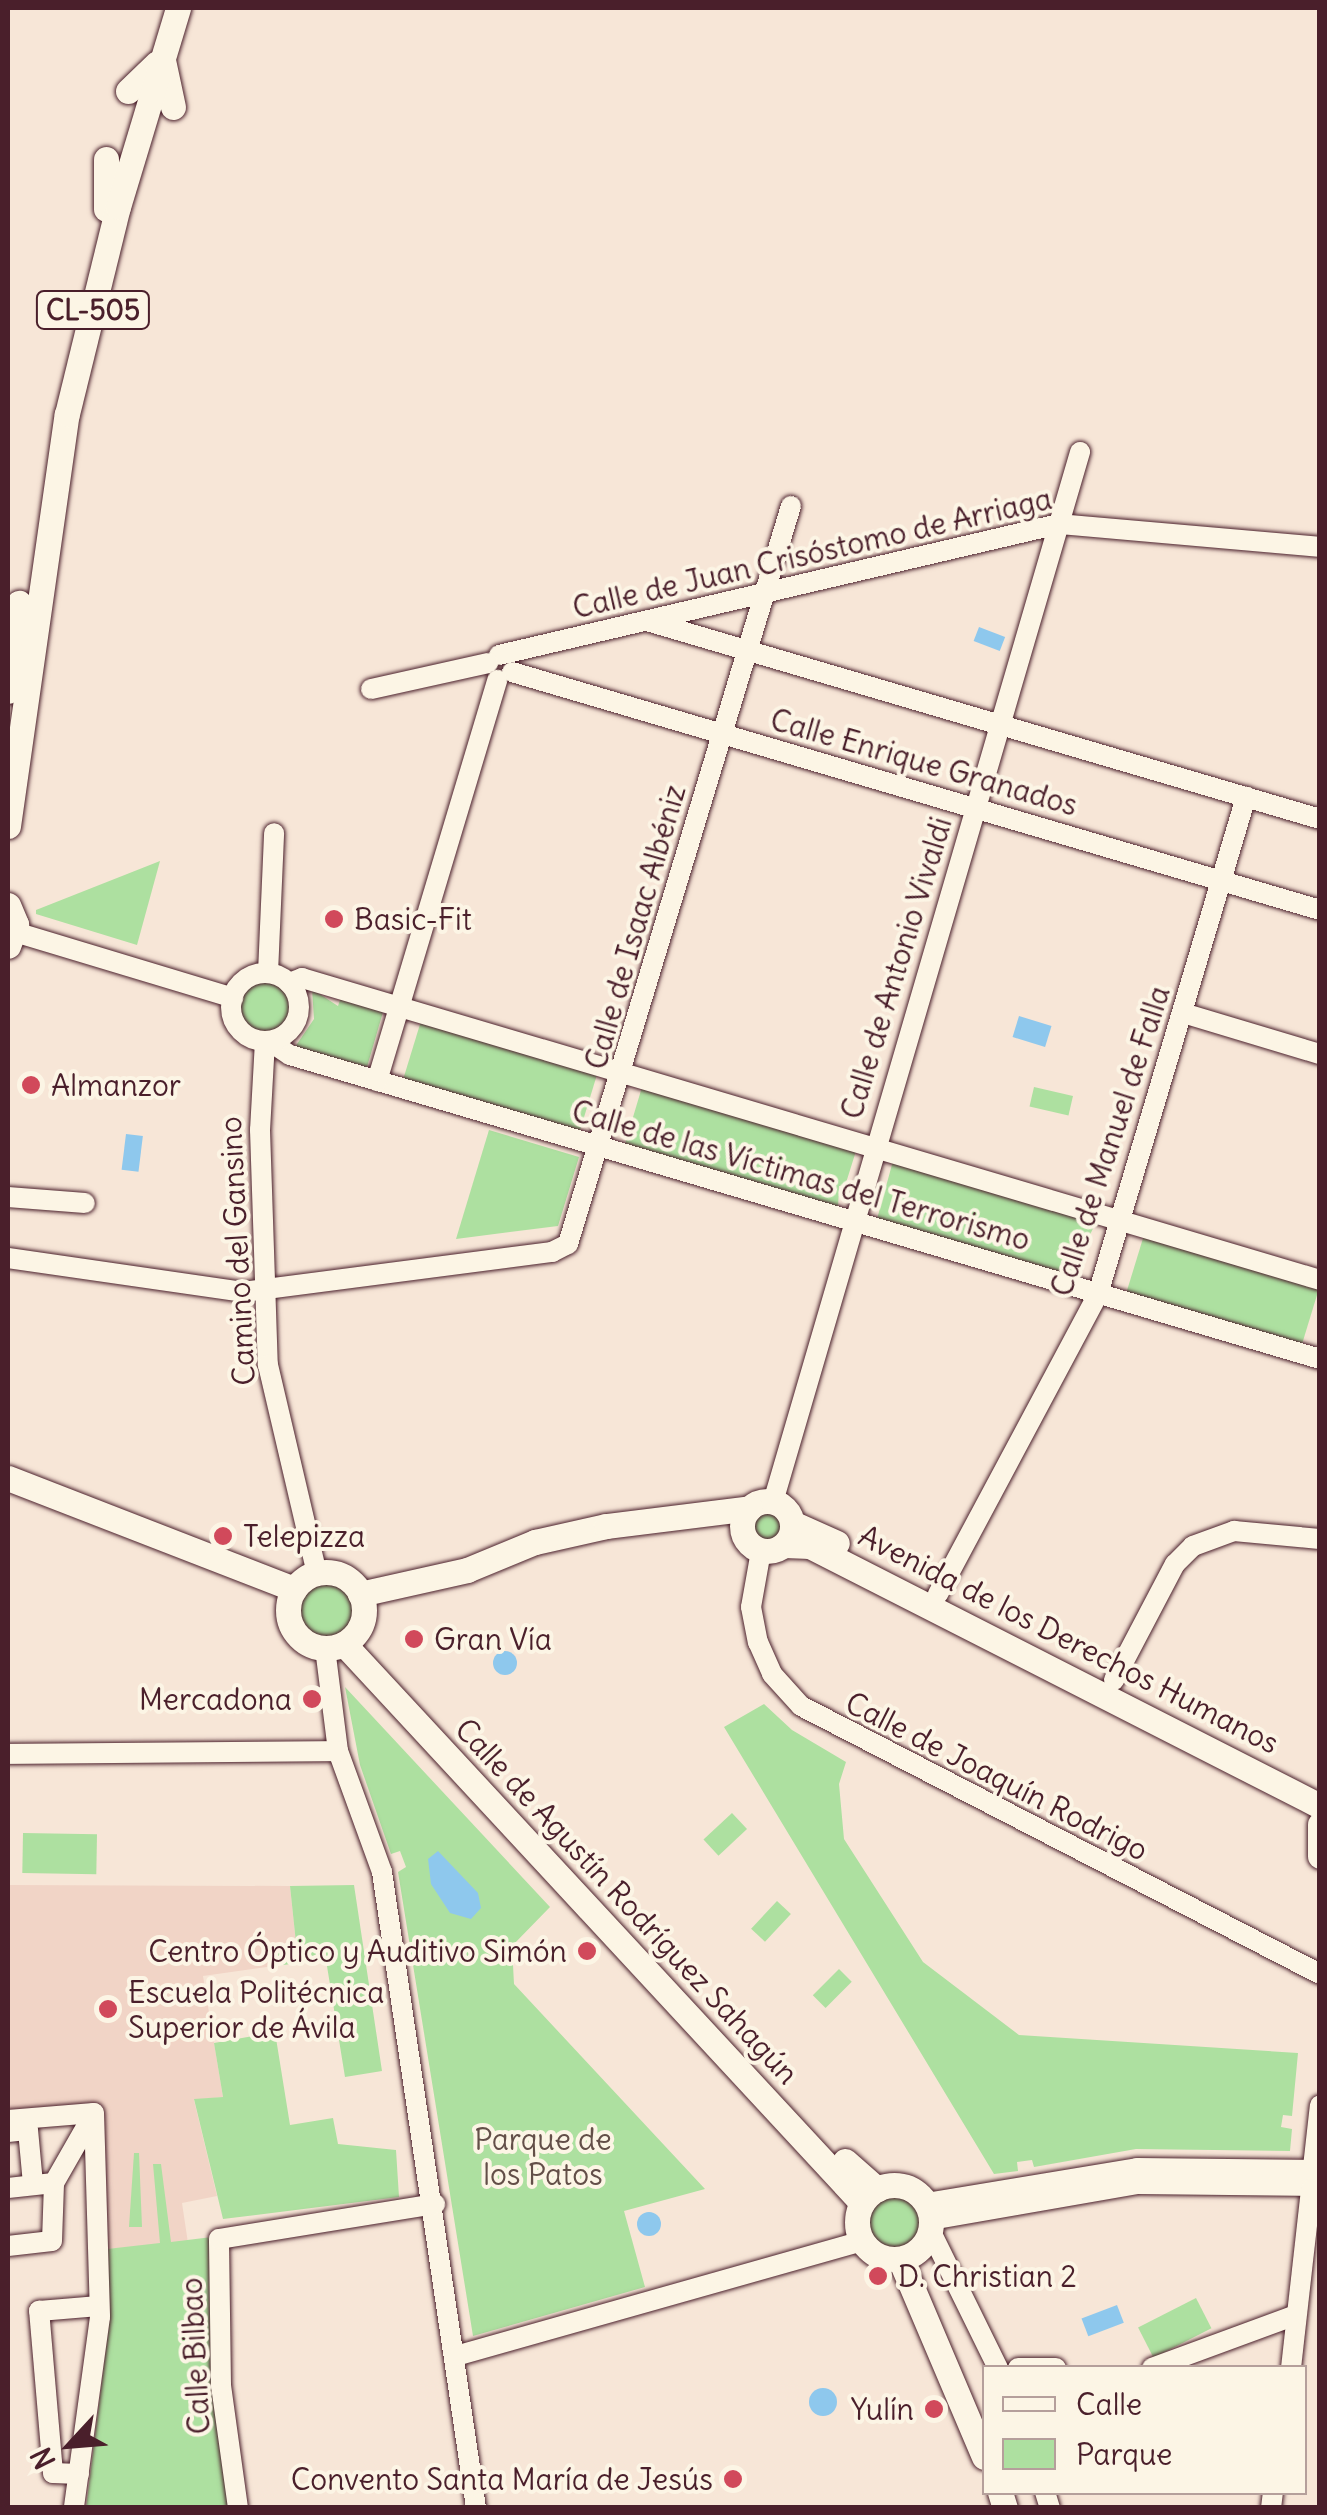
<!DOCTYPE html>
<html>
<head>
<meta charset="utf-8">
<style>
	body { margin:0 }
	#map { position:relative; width:1327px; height:2515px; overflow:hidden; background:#f7e6d7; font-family:Delius,sans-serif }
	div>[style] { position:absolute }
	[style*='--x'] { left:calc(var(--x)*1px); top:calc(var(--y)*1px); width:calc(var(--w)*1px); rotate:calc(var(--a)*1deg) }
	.built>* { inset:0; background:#f1d4c6 }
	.green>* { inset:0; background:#ade0a0; transform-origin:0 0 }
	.round { border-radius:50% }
	.water>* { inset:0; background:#8ec8ed; transform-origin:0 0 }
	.roads { filter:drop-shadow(0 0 2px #4a1f2b) drop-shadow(0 0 2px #4a1f2b) }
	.minor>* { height:20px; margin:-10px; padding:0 10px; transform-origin:10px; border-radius:10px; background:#fcf5e5 }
	.minor>.ring { margin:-10px; padding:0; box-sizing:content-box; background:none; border:20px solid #fcf5e5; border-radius:50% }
	.major>* { height:25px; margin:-12.5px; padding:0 12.5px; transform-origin:12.5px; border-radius:12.5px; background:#fcf5e5 }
	.major>.ring { margin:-12.5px; padding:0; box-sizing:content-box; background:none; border:25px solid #fcf5e5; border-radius:50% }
	.dots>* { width:28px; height:28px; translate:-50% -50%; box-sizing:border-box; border:5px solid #fcf5e5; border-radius:50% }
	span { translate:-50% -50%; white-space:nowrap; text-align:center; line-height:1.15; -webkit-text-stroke:8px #fcf5e5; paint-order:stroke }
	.shield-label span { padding:2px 8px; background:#fcf5e5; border:2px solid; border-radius:8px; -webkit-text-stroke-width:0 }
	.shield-label { font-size:28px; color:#4a1f2b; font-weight:700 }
	.street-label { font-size:30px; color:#4a1f2b }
	.poi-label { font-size:30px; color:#4a1f2b }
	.left { translate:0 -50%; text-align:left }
	.right { translate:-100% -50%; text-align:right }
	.park-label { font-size:30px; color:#634f48 }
	.frame { position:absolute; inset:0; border:10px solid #4a1f2b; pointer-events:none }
	.legend { position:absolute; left:982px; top:2365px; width:325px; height:130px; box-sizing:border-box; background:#fcf5e5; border:2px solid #b59f9b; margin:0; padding:12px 18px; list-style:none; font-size:30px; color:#4a1f2b }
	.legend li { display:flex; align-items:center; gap:20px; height:50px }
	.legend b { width:50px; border:2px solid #b59f9b }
	.north { position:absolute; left:20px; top:2395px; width:100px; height:100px; -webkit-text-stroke:8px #fcf5e5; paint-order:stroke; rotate:244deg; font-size:28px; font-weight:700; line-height:40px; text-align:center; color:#4a1f2b }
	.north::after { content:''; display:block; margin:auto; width:35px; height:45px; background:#4a1f2b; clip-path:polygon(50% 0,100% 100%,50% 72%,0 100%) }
</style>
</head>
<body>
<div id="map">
	<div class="built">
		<div style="clip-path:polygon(8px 1885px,290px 1886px,296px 1943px,275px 1946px,274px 1966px,203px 1976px,223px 2097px,194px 2100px,217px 2196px,182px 2203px,188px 2243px,107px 2249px,103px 2106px,8px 2113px)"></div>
	</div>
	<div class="green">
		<div style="clip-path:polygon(160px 861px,137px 945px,36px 914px,36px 910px)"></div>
		<div class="round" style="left:237px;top:980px;width:54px;height:54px"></div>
		<div style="clip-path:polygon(312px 989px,338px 1006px,341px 997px,383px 1012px,367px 1067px,295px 1047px,314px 1019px)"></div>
		<div style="left:421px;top:1021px;width:184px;height:61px;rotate:17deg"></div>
		<div style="clip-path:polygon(642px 1087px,856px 1151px,845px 1186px,839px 1186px,838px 1208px,625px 1144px)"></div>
		<div style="left:1034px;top:1087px;width:40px;height:20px;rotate:13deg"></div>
		<div style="clip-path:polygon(489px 1130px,579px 1157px,558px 1226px,456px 1239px)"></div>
		<div style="clip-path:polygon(893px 1161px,1096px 1222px,1073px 1271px,1077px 1279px,877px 1219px)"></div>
		<div style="left:1144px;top:1235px;width:183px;height:62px;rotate:17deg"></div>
		<div class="round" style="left:751px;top:1511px;width:30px;height:30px"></div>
		<div class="round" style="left:298px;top:1582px;width:56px;height:56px"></div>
		<div style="clip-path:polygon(345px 1687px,550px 1907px,512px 1946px,514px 1984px,705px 2189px,624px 2211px,645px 2287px,473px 2336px,398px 1872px,406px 1867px,400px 1851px,391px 1854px,360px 1765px)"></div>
		<div style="clip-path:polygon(764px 1704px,792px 1730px,846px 1762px,839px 1784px,844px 1839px,923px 1962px,1019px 2035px,1298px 2053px,1292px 2116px,1283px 2115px,1281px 2127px,1292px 2129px,1290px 2151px,1136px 2149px,1034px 2167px,1032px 2160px,1017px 2162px,1018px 2171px,994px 2174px,724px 1727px)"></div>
		<div style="left:732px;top:1813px;width:22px;height:39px;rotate:47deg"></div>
		<div style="left:23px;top:1833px;width:74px;height:40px;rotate:1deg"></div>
		<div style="clip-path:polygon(354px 1885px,382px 2071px,345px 2077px,326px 1960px,274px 1966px,275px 1946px,296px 1943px,290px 1886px)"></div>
		<div style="left:777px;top:1901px;width:19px;height:38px;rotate:43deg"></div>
		<div style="left:839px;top:1969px;width:18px;height:37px;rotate:45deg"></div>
		<div style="clip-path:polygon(275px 2032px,290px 2125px,333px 2118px,338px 2144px,396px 2150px,399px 2197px,223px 2219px,194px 2099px,223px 2097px,214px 2043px)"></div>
		<div style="clip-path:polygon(134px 2153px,139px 2153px,142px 2227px,129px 2227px)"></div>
		<div style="clip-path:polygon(153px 2164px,161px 2164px,171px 2242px,212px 2237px,228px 2507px,86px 2508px,110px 2317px,107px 2249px,160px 2243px)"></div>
		<div class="round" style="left:865px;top:2194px;width:56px;height:56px"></div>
		<div style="left:1196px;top:2298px;width:34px;height:65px;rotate:63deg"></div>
	</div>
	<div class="water">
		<div style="left:979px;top:627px;width:28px;height:15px;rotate:21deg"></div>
		<div style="left:1019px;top:1016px;width:34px;height:22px;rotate:17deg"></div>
		<div style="left:126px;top:1134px;width:17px;height:36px;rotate:7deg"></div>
		<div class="round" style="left:493px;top:1651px;width:24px;height:24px"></div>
		<div style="clip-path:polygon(438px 1851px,478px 1893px,481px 1908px,471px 1919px,450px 1913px,431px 1884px,428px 1859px)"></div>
		<div class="round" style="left:637px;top:2212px;width:24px;height:24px"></div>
		<div style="left:1117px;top:2305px;width:19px;height:38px;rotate:69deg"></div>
		<div class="round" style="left:809px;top:2388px;width:28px;height:28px"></div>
	</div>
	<div class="roads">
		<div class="minor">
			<div style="--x:647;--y:621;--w:702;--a:16.39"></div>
			<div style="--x:499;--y:655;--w:575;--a:-13.17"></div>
			<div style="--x:1059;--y:524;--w:262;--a:5"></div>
			<div style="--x:512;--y:672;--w:842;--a:16.41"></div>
			<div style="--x:371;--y:689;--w:120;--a:-12.5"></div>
			<div style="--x:15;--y:932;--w:228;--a:16.8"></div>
			<div style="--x:268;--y:973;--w:140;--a:-87.5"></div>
			<div class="ring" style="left:231px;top:973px;width:48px;height:48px"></div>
			<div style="--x:289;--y:983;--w:14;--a:-21"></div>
			<div style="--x:302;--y:978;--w:1062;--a:16.52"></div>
			<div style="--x:1183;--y:1013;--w:143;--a:16.7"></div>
			<div style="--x:265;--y:1041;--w:89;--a:93.2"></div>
			<div style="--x:260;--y:1130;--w:235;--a:88.1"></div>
			<div style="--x:268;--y:1365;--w:215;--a:76.8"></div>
			<div style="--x:269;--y:1041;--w:25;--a:34"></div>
			<div style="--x:290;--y:1055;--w:1074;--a:16.44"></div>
			<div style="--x:377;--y:1081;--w:419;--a:-73.3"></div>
			<div style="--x:8;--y:1197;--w:77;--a:4.5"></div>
			<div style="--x:8;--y:1258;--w:237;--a:8.2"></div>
			<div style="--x:243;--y:1292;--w:312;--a:-7.4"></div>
			<div style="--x:552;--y:1252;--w:18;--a:-27"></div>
			<div style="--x:568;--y:1244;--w:771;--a:-73.19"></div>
			<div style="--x:773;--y:1502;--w:1094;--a:-73.7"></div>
			<div style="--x:761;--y:1551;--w:57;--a:100.1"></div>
			<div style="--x:751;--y:1607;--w:36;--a:79"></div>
			<div style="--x:758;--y:1642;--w:35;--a:66"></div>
			<div style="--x:772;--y:1674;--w:43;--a:47.8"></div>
			<div style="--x:801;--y:1706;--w:584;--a:27.31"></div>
			<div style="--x:938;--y:1594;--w:340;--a:-61.9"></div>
			<div style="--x:1098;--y:1294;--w:519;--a:-73.42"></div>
			<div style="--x:325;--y:1648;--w:104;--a:82.8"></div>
			<div style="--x:338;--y:1751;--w:129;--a:70"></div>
			<div style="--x:382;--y:1872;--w:643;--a:81.59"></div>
			<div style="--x:1114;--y:1680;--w:131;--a:-62.3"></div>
			<div style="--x:1175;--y:1564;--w:25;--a:-45"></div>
			<div style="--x:1193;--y:1546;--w:44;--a:-20.1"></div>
			<div style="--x:1234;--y:1531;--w:86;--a:5.3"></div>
			<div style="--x:8;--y:1754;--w:330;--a:-0.5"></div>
			<div style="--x:8;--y:2120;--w:86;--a:-4.7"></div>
			<div style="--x:94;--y:2113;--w:204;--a:88.3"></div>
			<div style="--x:100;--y:2317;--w:193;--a:97.8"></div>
			<div style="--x:8;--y:2132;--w:20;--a:-6"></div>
			<div style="--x:28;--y:2130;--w:54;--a:84.7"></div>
			<div style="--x:1313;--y:2167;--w:62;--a:-83.6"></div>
			<div style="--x:8;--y:2188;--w:46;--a:-6.2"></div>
			<div style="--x:54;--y:2183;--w:78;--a:-60.2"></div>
			<div style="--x:926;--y:2203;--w:214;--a:-9.4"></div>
			<div style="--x:1137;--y:2168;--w:183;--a:0.6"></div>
			<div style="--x:931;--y:2220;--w:210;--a:-9.9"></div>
			<div style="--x:1138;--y:2184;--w:182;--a:0.6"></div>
			<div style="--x:930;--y:2230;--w:154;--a:63.8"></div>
			<div style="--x:8;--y:2246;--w:44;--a:-6.5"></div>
			<div style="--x:52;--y:2241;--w:58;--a:-88"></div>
			<div style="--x:456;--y:2356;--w:422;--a:-15.8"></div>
			<div style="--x:1018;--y:2368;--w:38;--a:0"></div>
			<div style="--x:1152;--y:2368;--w:153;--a:-20.2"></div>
			<div style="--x:1291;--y:2368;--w:180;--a:-83.6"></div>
			<div style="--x:79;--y:2474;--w:26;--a:-178"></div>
			<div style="--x:53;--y:2473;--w:163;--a:-94.9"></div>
			<div style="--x:39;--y:2311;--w:60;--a:-4.8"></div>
			<div style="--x:1045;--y:2492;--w:17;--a:73"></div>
			<div style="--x:238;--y:2508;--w:124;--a:-97.9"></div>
			<div style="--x:221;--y:2385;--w:146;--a:-90.8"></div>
			<div style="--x:219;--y:2239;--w:219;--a:-9.2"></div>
			<div style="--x:1271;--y:2508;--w:16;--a:-83"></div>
		</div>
		<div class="major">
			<div style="--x:163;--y:60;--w:48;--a:78"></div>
			<div style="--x:128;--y:91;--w:40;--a:-44"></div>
			<div style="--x:106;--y:159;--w:50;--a:90"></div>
			<div style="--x:8;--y:691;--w:89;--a:-82.9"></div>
			<div style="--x:8;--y:826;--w:416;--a:-81.9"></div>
			<div style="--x:67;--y:414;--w:213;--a:-76.2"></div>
			<div style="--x:118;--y:207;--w:208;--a:-73.2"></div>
			<div style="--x:8;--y:905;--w:21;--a:67"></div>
			<div style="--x:16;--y:924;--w:23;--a:110"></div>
			<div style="--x:8;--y:1478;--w:307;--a:21.2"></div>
			<div class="ring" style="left:742px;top:1501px;width:25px;height:25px"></div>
			<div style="--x:792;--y:1523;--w:49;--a:24"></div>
			<div style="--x:784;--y:1545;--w:26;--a:2"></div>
			<div style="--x:810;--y:1546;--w:572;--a:27.01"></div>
			<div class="ring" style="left:288px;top:1572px;width:51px;height:51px"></div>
			<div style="--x:360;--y:1594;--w:110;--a:-12.6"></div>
			<div style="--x:467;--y:1570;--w:74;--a:-22.4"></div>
			<div style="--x:535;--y:1542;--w:73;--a:-12.7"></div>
			<div style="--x:606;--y:1526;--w:145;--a:-7.1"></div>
			<div style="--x:344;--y:1644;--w:762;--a:47.18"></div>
			<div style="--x:1320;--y:1824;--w:32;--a:90"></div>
			<div style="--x:845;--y:2161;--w:43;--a:41.2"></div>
			<div class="ring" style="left:857px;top:2185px;width:49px;height:49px"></div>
			<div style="--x:900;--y:2259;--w:215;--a:67"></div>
			<div style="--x:1000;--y:2492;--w:17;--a:73"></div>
		</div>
	</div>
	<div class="dots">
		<div style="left:334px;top:919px;background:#d1495b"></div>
		<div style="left:31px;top:1085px;background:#d1495b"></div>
		<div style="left:223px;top:1536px;background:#d1495b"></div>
		<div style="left:414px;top:1639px;background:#d1495b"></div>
		<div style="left:312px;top:1699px;background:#d1495b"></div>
		<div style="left:587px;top:1951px;background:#d1495b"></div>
		<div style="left:108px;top:2009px;background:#d1495b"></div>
		<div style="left:878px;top:2276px;background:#d1495b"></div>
		<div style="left:934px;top:2409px;background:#d1495b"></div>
		<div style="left:733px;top:2479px;background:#d1495b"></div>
	</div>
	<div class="shield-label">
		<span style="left:93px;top:310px">CL-505</span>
	</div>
	<div class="street-label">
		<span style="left:812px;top:553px;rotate:-13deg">Calle de Juan Crisóstomo de Arriaga</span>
		<span style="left:924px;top:762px;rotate:16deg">Calle Enrique Granados</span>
		<span style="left:635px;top:927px;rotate:-74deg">Calle de Isaac Albéniz</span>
		<span style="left:896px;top:968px;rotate:-73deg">Calle de Antonio Vivaldi</span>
		<span style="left:1110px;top:1141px;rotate:-72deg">Calle de Manuel de Falla</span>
		<span style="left:801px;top:1175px;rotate:16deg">Calle de las Víctimas del Terrorismo</span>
		<span style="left:237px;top:1251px;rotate:-93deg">Camino del Gansino</span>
		<span style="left:1069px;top:1639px;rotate:27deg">Avenida de los Derechos Humanos</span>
		<span style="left:997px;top:1776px;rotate:27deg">Calle de Joaquín Rodrigo</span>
		<span style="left:627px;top:1901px;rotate:47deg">Calle de Agustín Rodríguez Sahagún</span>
		<span style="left:195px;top:2356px;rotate:-93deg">Calle Bilbao</span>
	</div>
	<div class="poi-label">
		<span class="left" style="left:354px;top:919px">Basic-Fit</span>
		<span class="left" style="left:51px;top:1085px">Almanzor</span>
		<span class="left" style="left:243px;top:1536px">Telepizza</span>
		<span class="left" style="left:434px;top:1639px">Gran Vía</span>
		<span class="right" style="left:292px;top:1699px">Mercadona</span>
		<span class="right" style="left:567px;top:1951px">Centro Óptico y Auditivo Simón</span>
		<span class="left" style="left:128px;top:2009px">Escuela Politécnica<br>Superior de Ávila</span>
		<span class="left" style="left:898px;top:2276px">D. Christian 2</span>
		<span class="right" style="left:914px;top:2409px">Yulín</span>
		<span class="right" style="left:713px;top:2479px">Convento Santa María de Jesús</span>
	</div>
	<div class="park-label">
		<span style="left:543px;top:2156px">Parque de<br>los Patos</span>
	</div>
	<div class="frame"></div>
	<ul class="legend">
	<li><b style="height:12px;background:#fcf5e5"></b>Calle</li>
	<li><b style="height:28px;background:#ade0a0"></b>Parque</li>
	</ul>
	<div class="north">N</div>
</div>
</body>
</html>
